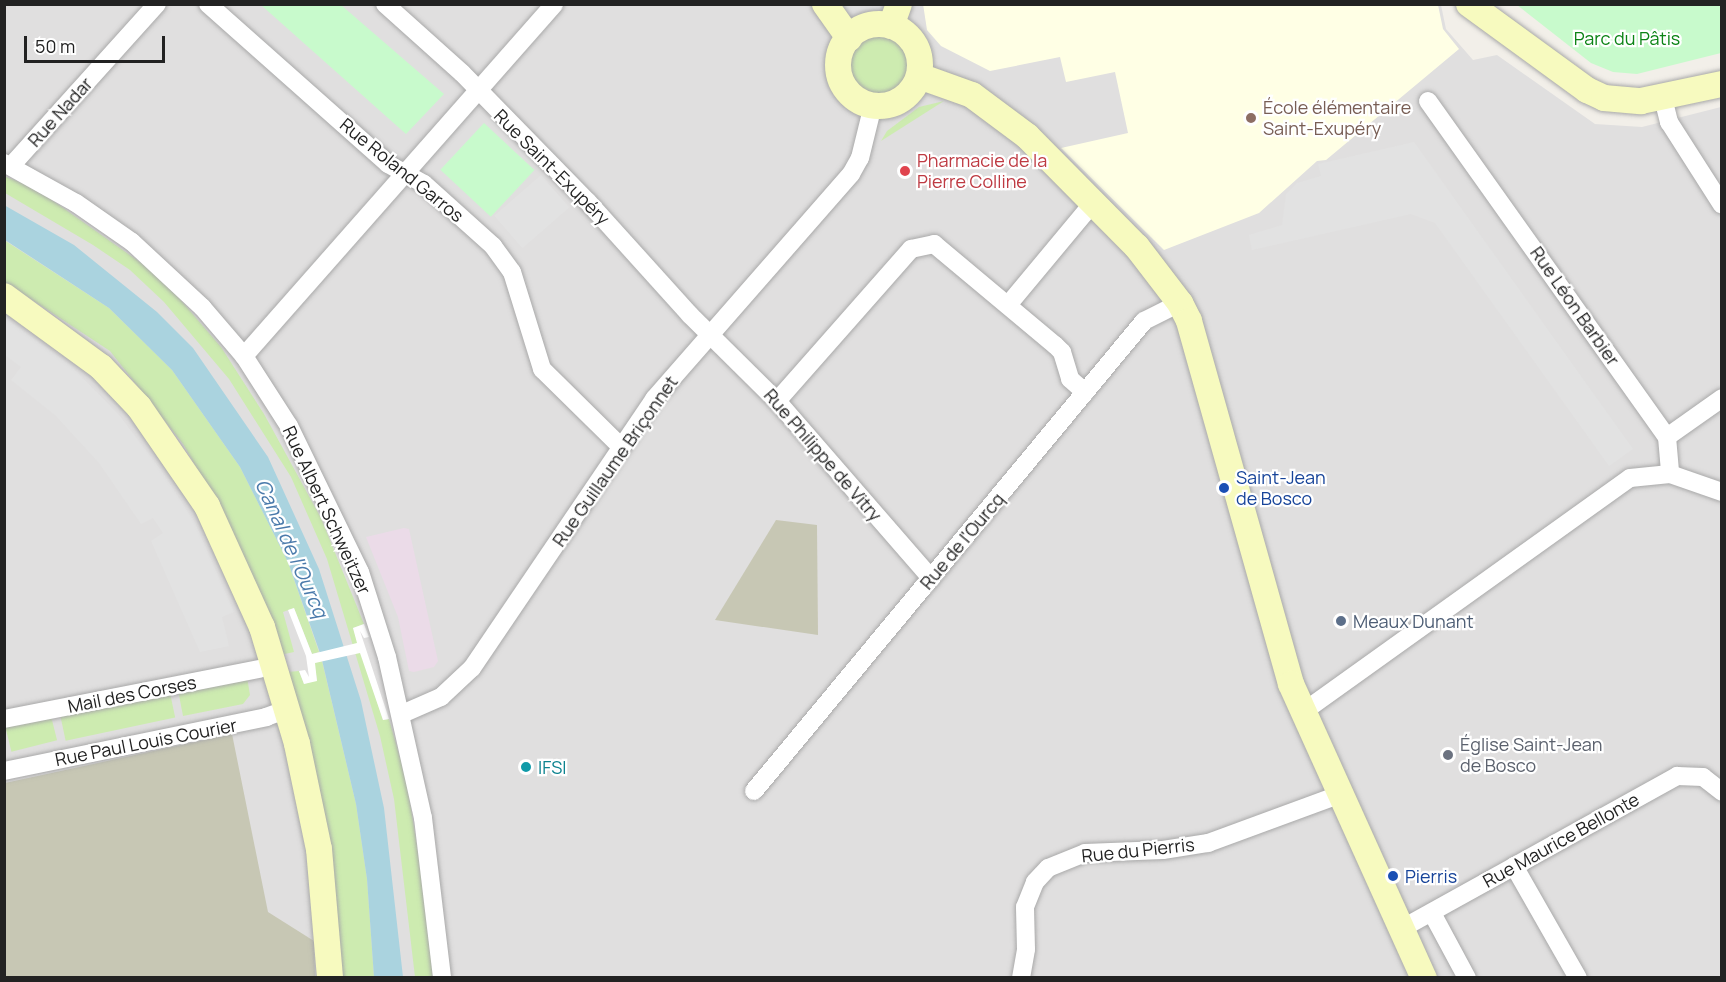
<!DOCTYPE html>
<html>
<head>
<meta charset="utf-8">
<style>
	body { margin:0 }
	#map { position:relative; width:1726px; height:982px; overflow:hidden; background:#f2efe9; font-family:Manrope,sans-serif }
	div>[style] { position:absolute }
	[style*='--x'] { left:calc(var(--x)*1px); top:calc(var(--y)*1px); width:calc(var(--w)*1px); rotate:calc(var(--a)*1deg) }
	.residential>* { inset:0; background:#e0dfdf }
	.industrial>* { inset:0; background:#ebdbe8 }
	.education>* { inset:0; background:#ffffe5 }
	.construction>* { inset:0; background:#c7c7b4 }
	.grass>* { inset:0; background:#cdebb0; transform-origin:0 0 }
	.round { border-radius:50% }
	.park>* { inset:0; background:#c8facc; transform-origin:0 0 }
	.parking>* { inset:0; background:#e2e2e2; transform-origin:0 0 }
	.water>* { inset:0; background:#aad3df }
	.pier>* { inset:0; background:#fff }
	.roads { filter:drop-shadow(0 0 2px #a9a9a9) drop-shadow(0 0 2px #a9a9a9) }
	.street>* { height:18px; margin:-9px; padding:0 9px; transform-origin:9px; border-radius:9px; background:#fff }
	.secondary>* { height:26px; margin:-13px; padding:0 13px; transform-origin:13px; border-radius:13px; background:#f7fabf }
	.secondary>.ring { margin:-13px; padding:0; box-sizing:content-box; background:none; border:26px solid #f7fabf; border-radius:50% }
	.dots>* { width:16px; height:16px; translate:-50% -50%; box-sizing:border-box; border:3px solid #fff; border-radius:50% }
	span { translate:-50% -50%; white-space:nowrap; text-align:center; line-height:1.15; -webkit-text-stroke:4.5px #fff; paint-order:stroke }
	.park-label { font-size:18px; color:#0c8416 }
	.education-label { font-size:18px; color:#785e54 }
	.left { translate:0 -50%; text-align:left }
	.street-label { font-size:18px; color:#222 }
	.health-label { font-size:18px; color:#be3a42 }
	.transit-label { font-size:18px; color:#164399 }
	.service-label { font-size:18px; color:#4e5e75 }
	.worship-label { font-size:18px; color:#5b616d }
	.culture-label { font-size:18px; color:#0d838f }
	.water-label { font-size:20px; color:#4a7aab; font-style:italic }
	.frame { position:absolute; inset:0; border:6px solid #222; pointer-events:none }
	.scale { position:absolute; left:24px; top:36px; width:141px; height:27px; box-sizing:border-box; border:3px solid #222; border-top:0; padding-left:8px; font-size:18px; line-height:21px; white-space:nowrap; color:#222; -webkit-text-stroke:4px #fff; paint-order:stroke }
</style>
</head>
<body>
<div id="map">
	<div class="residential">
		<div style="clip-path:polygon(5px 5px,1441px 5px,1446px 29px,1473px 60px,1497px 55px,1595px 124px,1642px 127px,1721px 107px,1721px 977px,5px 978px)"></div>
	</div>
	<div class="industrial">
		<div style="clip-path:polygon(404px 528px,409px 529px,438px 661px,434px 667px,414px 672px,409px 671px,398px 617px,366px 537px)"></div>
	</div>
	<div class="education">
		<div style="clip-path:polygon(923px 4px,1438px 5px,1443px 29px,1459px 49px,1326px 160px,1317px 161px,1259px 213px,1164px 250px,1061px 148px,1128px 133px,1115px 72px,1066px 82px,1060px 57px,990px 71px,941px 46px,927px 30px)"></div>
	</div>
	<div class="construction">
		<div style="clip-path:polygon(776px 520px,817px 525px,818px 635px,715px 620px)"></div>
		<div style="clip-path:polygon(232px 734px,268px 912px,314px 941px,315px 977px,5px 977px,5px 783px)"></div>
	</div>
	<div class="grass">
		<div class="round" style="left:849px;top:36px;width:60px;height:60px"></div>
		<div style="clip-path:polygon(944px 101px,881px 141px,887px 131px,919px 107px)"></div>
		<div style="clip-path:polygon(4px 176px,35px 188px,161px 277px,221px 347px,264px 414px,321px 518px,364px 624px,353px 628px,383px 720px,389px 719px,406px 779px,425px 894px,433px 977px,415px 977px,394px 799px,380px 736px,327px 559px,291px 477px,229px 379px,164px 302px,130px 270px,93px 245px,5px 193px)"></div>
		<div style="clip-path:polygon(4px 240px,109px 308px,172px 370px,240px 467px,288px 562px,319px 652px,312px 654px,294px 608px,283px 612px,294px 652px,280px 655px,226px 519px,183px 444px,110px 351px,5px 282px)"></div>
		<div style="clip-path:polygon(322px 661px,356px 804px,367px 879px,374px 977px,342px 977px,287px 672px,299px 671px,304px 684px,317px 680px,314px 663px)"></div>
		<div style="clip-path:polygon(247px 677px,250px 695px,243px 704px,183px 716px,178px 690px)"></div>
		<div style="left:170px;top:693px;width:25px;height:112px;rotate:78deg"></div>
		<div style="left:51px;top:716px;width:25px;height:47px;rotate:76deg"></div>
	</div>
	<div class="park">
		<div style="clip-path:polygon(261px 5px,341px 5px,444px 94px,406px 134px)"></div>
		<div style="clip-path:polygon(1517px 5px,1721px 5px,1721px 53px,1637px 74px,1613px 72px,1591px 63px)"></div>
		<div style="left:484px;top:123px;width:69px;height:64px;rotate:43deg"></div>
	</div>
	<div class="parking">
		<div style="clip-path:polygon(1414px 142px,1633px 449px,1609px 466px,1435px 223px,1411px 214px,1252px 250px,1249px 235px,1282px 225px,1286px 194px,1297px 183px,1321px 176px,1318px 164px)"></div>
		<div style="left:541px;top:175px;width:43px;height:62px;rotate:49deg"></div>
		<div style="clip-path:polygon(5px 318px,70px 365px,119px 415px,161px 470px,195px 523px,234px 612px,222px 617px,229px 646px,200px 652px,151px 541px,163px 533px,153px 518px,141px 524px,99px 463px,56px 416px,11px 380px,21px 367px,5px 355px)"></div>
	</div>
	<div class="water">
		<div style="clip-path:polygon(4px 205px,74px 245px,157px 312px,193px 348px,268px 457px,319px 569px,361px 701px,384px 808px,403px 977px,374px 977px,367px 879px,356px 804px,321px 656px,288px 562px,240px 467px,172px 370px,109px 308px,5px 240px)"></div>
	</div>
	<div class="pier">
		<div style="clip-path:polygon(294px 608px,312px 654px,357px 643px,353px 628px,364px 624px,369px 637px,364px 638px,360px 631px,389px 719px,383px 720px,360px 653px,315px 663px,317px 681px,304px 684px,299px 671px,305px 670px,309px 677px,306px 656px,288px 610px)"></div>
	</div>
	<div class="roads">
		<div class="street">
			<div style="--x:208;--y:4;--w:241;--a:41.6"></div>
			<div style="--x:388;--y:164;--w:41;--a:29.1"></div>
			<div style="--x:424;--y:184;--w:93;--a:41.9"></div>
			<div style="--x:493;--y:246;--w:32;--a:54"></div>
			<div style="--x:512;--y:272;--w:102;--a:72.8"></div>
			<div style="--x:542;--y:369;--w:111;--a:44.6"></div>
			<div style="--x:385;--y:4;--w:103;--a:41.9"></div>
			<div style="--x:462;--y:73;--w:180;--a:45.7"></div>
			<div style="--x:588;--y:202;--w:152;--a:47.9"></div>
			<div style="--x:690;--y:315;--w:122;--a:44.7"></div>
			<div style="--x:777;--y:401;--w:235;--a:49"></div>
			<div style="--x:1663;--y:98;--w:25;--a:76"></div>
			<div style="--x:1669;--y:122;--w:98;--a:57.4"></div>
			<div style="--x:1428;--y:101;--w:412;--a:54.6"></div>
			<div style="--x:1667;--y:437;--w:37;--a:85"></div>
			<div style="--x:4;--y:163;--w:82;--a:29.1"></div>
			<div style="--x:76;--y:203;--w:68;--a:34.9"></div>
			<div style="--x:132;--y:242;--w:96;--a:42.9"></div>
			<div style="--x:202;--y:307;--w:65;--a:49.4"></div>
			<div style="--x:244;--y:356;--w:83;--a:57.3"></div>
			<div style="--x:289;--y:426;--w:162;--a:64.1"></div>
			<div style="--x:360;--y:572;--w:89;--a:72.4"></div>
			<div style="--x:387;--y:657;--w:165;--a:77.4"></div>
			<div style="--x:423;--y:818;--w:161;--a:83.2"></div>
			<div style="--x:11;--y:166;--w:218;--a:-48"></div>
			<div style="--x:1008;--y:305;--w:133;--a:-50.2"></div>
			<div style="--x:244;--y:356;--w:469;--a:-48.6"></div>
			<div style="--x:777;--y:401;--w:203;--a:-48.6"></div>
			<div style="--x:911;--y:249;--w:24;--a:-12"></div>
			<div style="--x:934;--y:244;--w:158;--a:39.9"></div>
			<div style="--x:1055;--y:345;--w:10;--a:45"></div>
			<div style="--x:1062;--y:352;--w:28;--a:73"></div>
			<div style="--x:1070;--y:379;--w:20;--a:41"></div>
			<div style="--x:1667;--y:437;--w:67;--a:-35.3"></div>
			<div style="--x:1303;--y:712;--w:402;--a:-35.6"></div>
			<div style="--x:1630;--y:478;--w:40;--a:-5.7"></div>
			<div style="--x:1670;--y:474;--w:55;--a:19.1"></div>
			<div style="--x:402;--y:714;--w:43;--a:-23.6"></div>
			<div style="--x:441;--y:697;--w:42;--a:-43.1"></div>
			<div style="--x:472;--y:668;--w:325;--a:-55.9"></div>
			<div style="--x:654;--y:399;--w:299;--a:-48.8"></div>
			<div style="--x:851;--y:174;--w:18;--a:-61"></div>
			<div style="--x:860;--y:158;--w:55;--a:-76.2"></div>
			<div style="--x:4;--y:719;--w:261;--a:-11.1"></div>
			<div style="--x:4;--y:771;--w:268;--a:-11.6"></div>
			<div style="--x:266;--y:717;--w:23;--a:-20"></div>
			<div style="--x:754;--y:791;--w:611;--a:-50.31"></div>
			<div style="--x:1144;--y:321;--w:40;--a:-26.6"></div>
			<div style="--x:1514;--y:866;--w:129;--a:60.3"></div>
			<div style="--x:1432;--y:913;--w:74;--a:61.7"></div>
			<div style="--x:1401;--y:929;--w:316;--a:-29"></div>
			<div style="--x:1677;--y:776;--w:26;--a:2"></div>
			<div style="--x:1703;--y:777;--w:24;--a:38"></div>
			<div style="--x:1021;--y:978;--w:29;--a:-80"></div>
			<div style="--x:1026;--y:949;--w:42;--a:-91.4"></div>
			<div style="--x:1025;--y:907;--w:27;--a:-68"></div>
			<div style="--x:1035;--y:882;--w:19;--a:-47"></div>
			<div style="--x:1048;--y:868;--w:40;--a:-22"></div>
			<div style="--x:1085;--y:853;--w:78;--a:-2.2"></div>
			<div style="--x:1163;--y:850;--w:46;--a:-8.8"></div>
			<div style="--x:1208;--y:843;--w:142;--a:-20.2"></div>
		</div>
		<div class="secondary">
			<div style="--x:825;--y:4;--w:42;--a:54.8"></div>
			<div style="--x:1469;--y:4;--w:146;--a:36.1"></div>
			<div style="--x:1587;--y:90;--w:19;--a:25"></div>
			<div style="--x:1604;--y:98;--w:37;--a:5"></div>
			<div style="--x:1641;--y:101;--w:83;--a:-11.9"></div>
			<div class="ring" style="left:838px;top:24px;width:56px;height:56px"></div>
			<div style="--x:891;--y:26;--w:23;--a:-70"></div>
			<div style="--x:919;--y:76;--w:56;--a:19.7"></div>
			<div style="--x:972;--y:95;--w:69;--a:36.7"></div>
			<div style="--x:1027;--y:136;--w:156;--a:45.3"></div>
			<div style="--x:1137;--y:247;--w:71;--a:52.5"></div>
			<div style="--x:1180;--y:303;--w:20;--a:63"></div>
			<div style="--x:1189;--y:321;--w:377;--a:74.3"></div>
			<div style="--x:1291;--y:684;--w:323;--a:65.7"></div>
			<div style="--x:4;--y:296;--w:120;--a:36.2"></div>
			<div style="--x:101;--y:367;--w:55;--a:46.5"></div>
			<div style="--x:139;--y:407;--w:120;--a:55.5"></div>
			<div style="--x:207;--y:506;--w:133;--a:65.6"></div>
			<div style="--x:262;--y:627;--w:122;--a:73.3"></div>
			<div style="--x:297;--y:744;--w:107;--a:78.2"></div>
			<div style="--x:319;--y:849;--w:129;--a:85.1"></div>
		</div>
	</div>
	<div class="dots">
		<div style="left:1251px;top:118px;background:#8d6e63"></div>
		<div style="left:905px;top:171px;background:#e0444e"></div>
		<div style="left:1224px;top:488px;background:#1a4fb4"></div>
		<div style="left:1341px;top:621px;background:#5c6f8a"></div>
		<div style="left:1448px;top:755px;background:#6b7280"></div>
		<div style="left:526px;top:767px;background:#0f9aa8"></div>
		<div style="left:1393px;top:876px;background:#1a4fb4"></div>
	</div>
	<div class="park-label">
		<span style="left:1627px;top:38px">Parc du Pâtis</span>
	</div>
	<div class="education-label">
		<span class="left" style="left:1263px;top:118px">École élémentaire<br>Saint-Exupéry</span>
	</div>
	<div class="street-label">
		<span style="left:60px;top:112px;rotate:-48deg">Rue Nadar</span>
		<span style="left:552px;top:167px;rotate:45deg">Rue Saint-Exupéry</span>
		<span style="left:402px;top:170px;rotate:39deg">Rue Roland Garros</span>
		<span style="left:1575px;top:306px;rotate:55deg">Rue Léon Barbier</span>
		<span style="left:823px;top:455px;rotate:49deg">Rue Philippe de Vitry</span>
		<span style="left:615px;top:461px;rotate:-55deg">Rue Guillaume Briçonnet</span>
		<span style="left:327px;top:510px;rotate:65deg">Rue Albert Schweitzer</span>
		<span style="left:962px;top:541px;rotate:-50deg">Rue de l'Ourcq</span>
		<span style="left:132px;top:694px;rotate:-11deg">Mail des Corses</span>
		<span style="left:146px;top:742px;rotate:-11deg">Rue Paul Louis Courier</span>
		<span style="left:1561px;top:840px;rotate:-29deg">Rue Maurice Bellonte</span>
		<span style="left:1138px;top:850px;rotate:-6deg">Rue du Pierris</span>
	</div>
	<div class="health-label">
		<span class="left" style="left:917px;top:171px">Pharmacie de la<br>Pierre Colline</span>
	</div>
	<div class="transit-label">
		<span class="left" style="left:1236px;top:488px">Saint-Jean<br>de Bosco</span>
		<span class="left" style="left:1405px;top:876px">Pierris</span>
	</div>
	<div class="service-label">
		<span class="left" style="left:1353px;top:621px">Meaux Dunant</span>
	</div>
	<div class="worship-label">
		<span class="left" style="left:1460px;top:755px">Église Saint-Jean<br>de Bosco</span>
	</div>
	<div class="culture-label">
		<span class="left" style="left:538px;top:767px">IFSI</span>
	</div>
	<div class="water-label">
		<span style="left:292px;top:548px;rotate:66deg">Canal de l'Ourcq</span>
	</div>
	<div class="frame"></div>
	<div class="scale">50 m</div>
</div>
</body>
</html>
